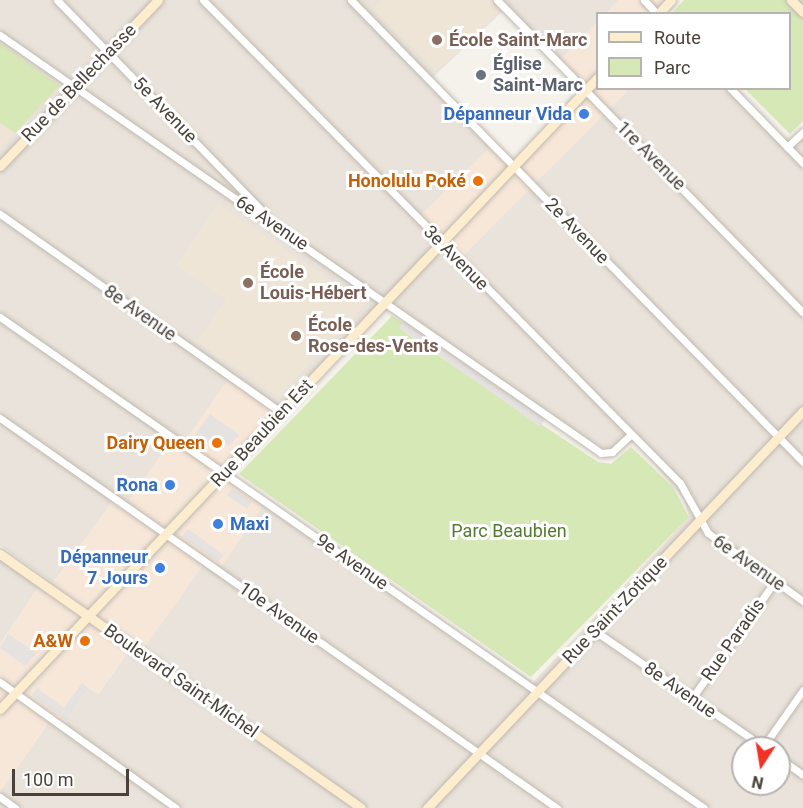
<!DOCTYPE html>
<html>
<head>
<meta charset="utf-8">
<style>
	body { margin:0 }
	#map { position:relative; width:803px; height:808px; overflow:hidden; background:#f5f2ec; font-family:Roboto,sans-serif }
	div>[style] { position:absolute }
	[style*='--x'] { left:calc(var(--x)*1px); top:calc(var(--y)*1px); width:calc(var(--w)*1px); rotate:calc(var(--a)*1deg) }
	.residential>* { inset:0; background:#e9e3db }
	.commercial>* { inset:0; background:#f6e7d9 }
	.education>* { inset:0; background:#eee5d7 }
	.green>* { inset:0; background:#d7e8b7 }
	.parking>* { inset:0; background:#e5e2e0; transform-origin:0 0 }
	.roads { filter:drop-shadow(0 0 2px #c1b9af) drop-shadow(0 0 2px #c1b9af) }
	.street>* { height:7px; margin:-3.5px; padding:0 3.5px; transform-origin:3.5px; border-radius:3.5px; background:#fff }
	.secondary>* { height:9px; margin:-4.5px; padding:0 4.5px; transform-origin:4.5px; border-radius:4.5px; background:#fdedcf }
	.dots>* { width:16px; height:16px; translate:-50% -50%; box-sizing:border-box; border:3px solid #fff; border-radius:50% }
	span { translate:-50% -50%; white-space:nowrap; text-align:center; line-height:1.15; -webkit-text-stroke:6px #fff; paint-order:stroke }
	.education-label { font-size:18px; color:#785e54; font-weight:700 }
	.left { translate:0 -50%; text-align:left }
	.worship-label { font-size:18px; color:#5b616d; font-weight:700 }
	.street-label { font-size:18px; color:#4a423a }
	.shop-label { font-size:18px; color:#366cbe; font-weight:700 }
	.right { translate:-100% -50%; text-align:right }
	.food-label { font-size:18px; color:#c56008; font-weight:700 }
	.park-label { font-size:18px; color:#537b2e }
	.legend { position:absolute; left:596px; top:12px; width:195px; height:78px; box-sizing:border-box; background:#fff; border:2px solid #b7b3b0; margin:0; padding:8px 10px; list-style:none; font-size:18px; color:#4a423a }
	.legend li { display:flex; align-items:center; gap:12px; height:30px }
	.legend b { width:30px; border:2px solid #b7b3b0 }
	.north { position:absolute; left:731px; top:736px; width:60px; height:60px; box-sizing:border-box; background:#fff; border:2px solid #b7b3b0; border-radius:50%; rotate:192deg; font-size:16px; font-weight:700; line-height:24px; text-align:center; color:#4a423a }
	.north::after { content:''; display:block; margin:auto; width:21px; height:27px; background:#f23127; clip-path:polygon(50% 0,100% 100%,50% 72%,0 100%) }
	.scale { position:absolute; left:12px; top:769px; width:117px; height:27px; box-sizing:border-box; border:3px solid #4a423a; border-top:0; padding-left:8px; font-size:18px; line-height:21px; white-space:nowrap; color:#4a423a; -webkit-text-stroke:4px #fff; paint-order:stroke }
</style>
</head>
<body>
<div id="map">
	<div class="residential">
		<div style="clip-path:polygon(evenodd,0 0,619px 0,606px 13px,598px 14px,597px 22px,558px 62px,505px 9px,430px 80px,492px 145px,460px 259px,629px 89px,729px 89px,787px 147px,803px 132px,803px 808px,0 808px,0 792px,51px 719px,63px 727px,89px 688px,98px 694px,132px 647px,206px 561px,266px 502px,533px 682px,689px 517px,684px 500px,630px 435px,607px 455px,384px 303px,281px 411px,230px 377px,183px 444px,173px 438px,126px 505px,115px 498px,53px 583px,0 545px,0 0,743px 748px,779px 748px,779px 784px,743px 784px,743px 748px)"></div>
		<div style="clip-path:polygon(0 559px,39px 586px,0 644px)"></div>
	</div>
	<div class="commercial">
		<div style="clip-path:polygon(619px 0,671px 0,658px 13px,606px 14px)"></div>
		<div style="clip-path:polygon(597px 22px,598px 88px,629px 89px,460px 259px,418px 218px,492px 145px,513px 166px,585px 90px,558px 62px)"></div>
		<div style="clip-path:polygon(230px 376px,281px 412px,225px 473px,266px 502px,219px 570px,206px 561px,141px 653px,132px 647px,97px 694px,89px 689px,63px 727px,51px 719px,0 792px,0 644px,39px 586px,46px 578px,53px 583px,115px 498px,126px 505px,173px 437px,183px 444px)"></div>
	</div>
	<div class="education">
		<div style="clip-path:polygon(383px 0,493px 0,502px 9px,436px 71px,373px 9px)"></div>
		<div style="clip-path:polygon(0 123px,15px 133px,0 150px)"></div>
		<div style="clip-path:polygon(218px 204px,365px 304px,278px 397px,197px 342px,226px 300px,176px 265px)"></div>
	</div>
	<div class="green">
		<div style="clip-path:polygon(684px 0,803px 0,803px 121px,790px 134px,745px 89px,790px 88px,790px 14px,671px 14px)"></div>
		<div style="clip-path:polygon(0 43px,60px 86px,15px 133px,0 123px)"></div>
		<div style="clip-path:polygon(392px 316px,403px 323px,400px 328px,421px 344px,598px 462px,611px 464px,631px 447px,673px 487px,689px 517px,531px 677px,239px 474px)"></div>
	</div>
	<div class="parking">
		<div style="left:406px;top:318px;width:172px;height:12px;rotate:35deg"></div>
		<div style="clip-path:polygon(210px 414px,239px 435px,229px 446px,214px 435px,203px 447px,192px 439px)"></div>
		<div style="left:232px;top:488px;width:24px;height:9px;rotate:33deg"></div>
		<div style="left:188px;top:529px;width:44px;height:9px;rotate:36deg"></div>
		<div style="clip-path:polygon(8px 634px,37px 653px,25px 666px,0 648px)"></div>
		<div style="clip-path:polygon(82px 683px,89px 688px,67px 721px,32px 695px,37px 688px,64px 708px)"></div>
	</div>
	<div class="roads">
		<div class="street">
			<div style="--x:57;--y:0;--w:297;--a:45.8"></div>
			<div style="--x:203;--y:0;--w:679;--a:45.36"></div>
			<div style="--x:680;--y:483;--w:57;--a:60.8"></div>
			<div style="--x:708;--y:533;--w:117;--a:35.6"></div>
			<div style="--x:351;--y:0;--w:646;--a:45.63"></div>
			<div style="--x:497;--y:0;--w:437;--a:45.6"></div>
			<div style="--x:644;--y:0;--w:19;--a:47"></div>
			<div style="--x:0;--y:35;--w:732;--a:34.82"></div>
			<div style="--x:601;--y:453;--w:11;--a:-5"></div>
			<div style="--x:612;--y:452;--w:25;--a:-43"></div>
			<div style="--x:730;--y:88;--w:105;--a:45.8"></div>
			<div style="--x:787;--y:147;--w:22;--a:-43"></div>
			<div style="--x:0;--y:214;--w:344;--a:35.2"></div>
			<div style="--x:0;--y:317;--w:858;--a:34.89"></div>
			<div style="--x:0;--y:418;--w:680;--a:35"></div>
			<div style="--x:595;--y:631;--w:206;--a:34.5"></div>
			<div style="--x:0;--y:682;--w:216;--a:35.6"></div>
			<div style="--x:692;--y:698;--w:143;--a:-54.6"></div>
			<div style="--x:763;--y:747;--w:70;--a:-54.9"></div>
			<div style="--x:779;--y:758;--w:29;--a:35"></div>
			<div style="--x:0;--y:797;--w:19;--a:36"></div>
		</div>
		<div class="secondary">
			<div style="--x:791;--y:0;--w:17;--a:45"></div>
			<div style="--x:658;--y:14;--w:19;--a:-47"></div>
			<div style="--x:0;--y:166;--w:229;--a:-46.4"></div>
			<div style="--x:0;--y:554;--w:441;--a:35.1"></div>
			<div style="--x:0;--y:709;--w:870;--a:-46.58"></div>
			<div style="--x:427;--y:808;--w:547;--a:-46.56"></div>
		</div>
	</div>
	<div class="dots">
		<div style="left:437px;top:40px;background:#8d6e63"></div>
		<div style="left:481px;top:75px;background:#6b7280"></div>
		<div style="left:584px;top:114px;background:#3f7fe0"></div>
		<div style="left:478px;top:181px;background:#e8710a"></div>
		<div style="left:248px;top:283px;background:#8d6e63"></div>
		<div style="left:296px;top:336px;background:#8d6e63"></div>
		<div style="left:217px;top:443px;background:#e8710a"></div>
		<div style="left:170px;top:485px;background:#3f7fe0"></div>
		<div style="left:218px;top:524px;background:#3f7fe0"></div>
		<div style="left:160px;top:568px;background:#3f7fe0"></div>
		<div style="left:85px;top:641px;background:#e8710a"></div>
	</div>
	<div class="education-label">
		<span class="left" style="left:449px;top:40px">École Saint-Marc</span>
		<span class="left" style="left:260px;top:283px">École<br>Louis-Hébert</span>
		<span class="left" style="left:308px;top:336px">École<br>Rose-des-Vents</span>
	</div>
	<div class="worship-label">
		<span class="left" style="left:493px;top:75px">Église<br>Saint-Marc</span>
	</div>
	<div class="street-label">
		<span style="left:79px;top:83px;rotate:-46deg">Rue de Bellechasse</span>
		<span style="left:165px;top:110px;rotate:46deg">5e Avenue</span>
		<span style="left:651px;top:156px;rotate:45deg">1re Avenue</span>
		<span style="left:272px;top:223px;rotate:34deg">6e Avenue</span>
		<span style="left:577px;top:231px;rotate:46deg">2e Avenue</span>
		<span style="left:456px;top:258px;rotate:45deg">3e Avenue</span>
		<span style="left:140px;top:313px;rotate:35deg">8e Avenue</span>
		<span style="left:262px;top:433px;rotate:-47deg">Rue Beaubien Est</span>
		<span style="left:352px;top:562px;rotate:35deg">9e Avenue</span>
		<span style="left:749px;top:563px;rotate:35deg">6e Avenue</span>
		<span style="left:615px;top:610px;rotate:-46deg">Rue Saint-Zotique</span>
		<span style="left:279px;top:613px;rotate:35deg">10e Avenue</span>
		<span style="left:733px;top:640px;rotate:-55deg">Rue Paradis</span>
		<span style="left:181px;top:681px;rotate:35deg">Boulevard Saint-Michel</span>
		<span style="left:680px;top:690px;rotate:35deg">8e Avenue</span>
	</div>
	<div class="shop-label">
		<span class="right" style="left:572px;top:114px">Dépanneur Vida</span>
		<span class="right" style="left:158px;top:485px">Rona</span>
		<span class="left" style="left:230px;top:524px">Maxi</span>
		<span class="right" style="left:148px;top:568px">Dépanneur<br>7 Jours</span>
	</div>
	<div class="food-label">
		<span class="right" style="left:466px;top:181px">Honolulu Poké</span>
		<span class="right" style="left:205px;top:443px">Dairy Queen</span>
		<span class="right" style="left:73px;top:641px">A&amp;W</span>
	</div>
	<div class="park-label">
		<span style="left:509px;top:531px">Parc Beaubien</span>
	</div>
	<ul class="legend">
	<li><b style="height:8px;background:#fdedcf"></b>Route</li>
	<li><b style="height:16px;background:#d7e8b7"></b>Parc</li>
	</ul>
	<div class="north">N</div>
	<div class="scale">100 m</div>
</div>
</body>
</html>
